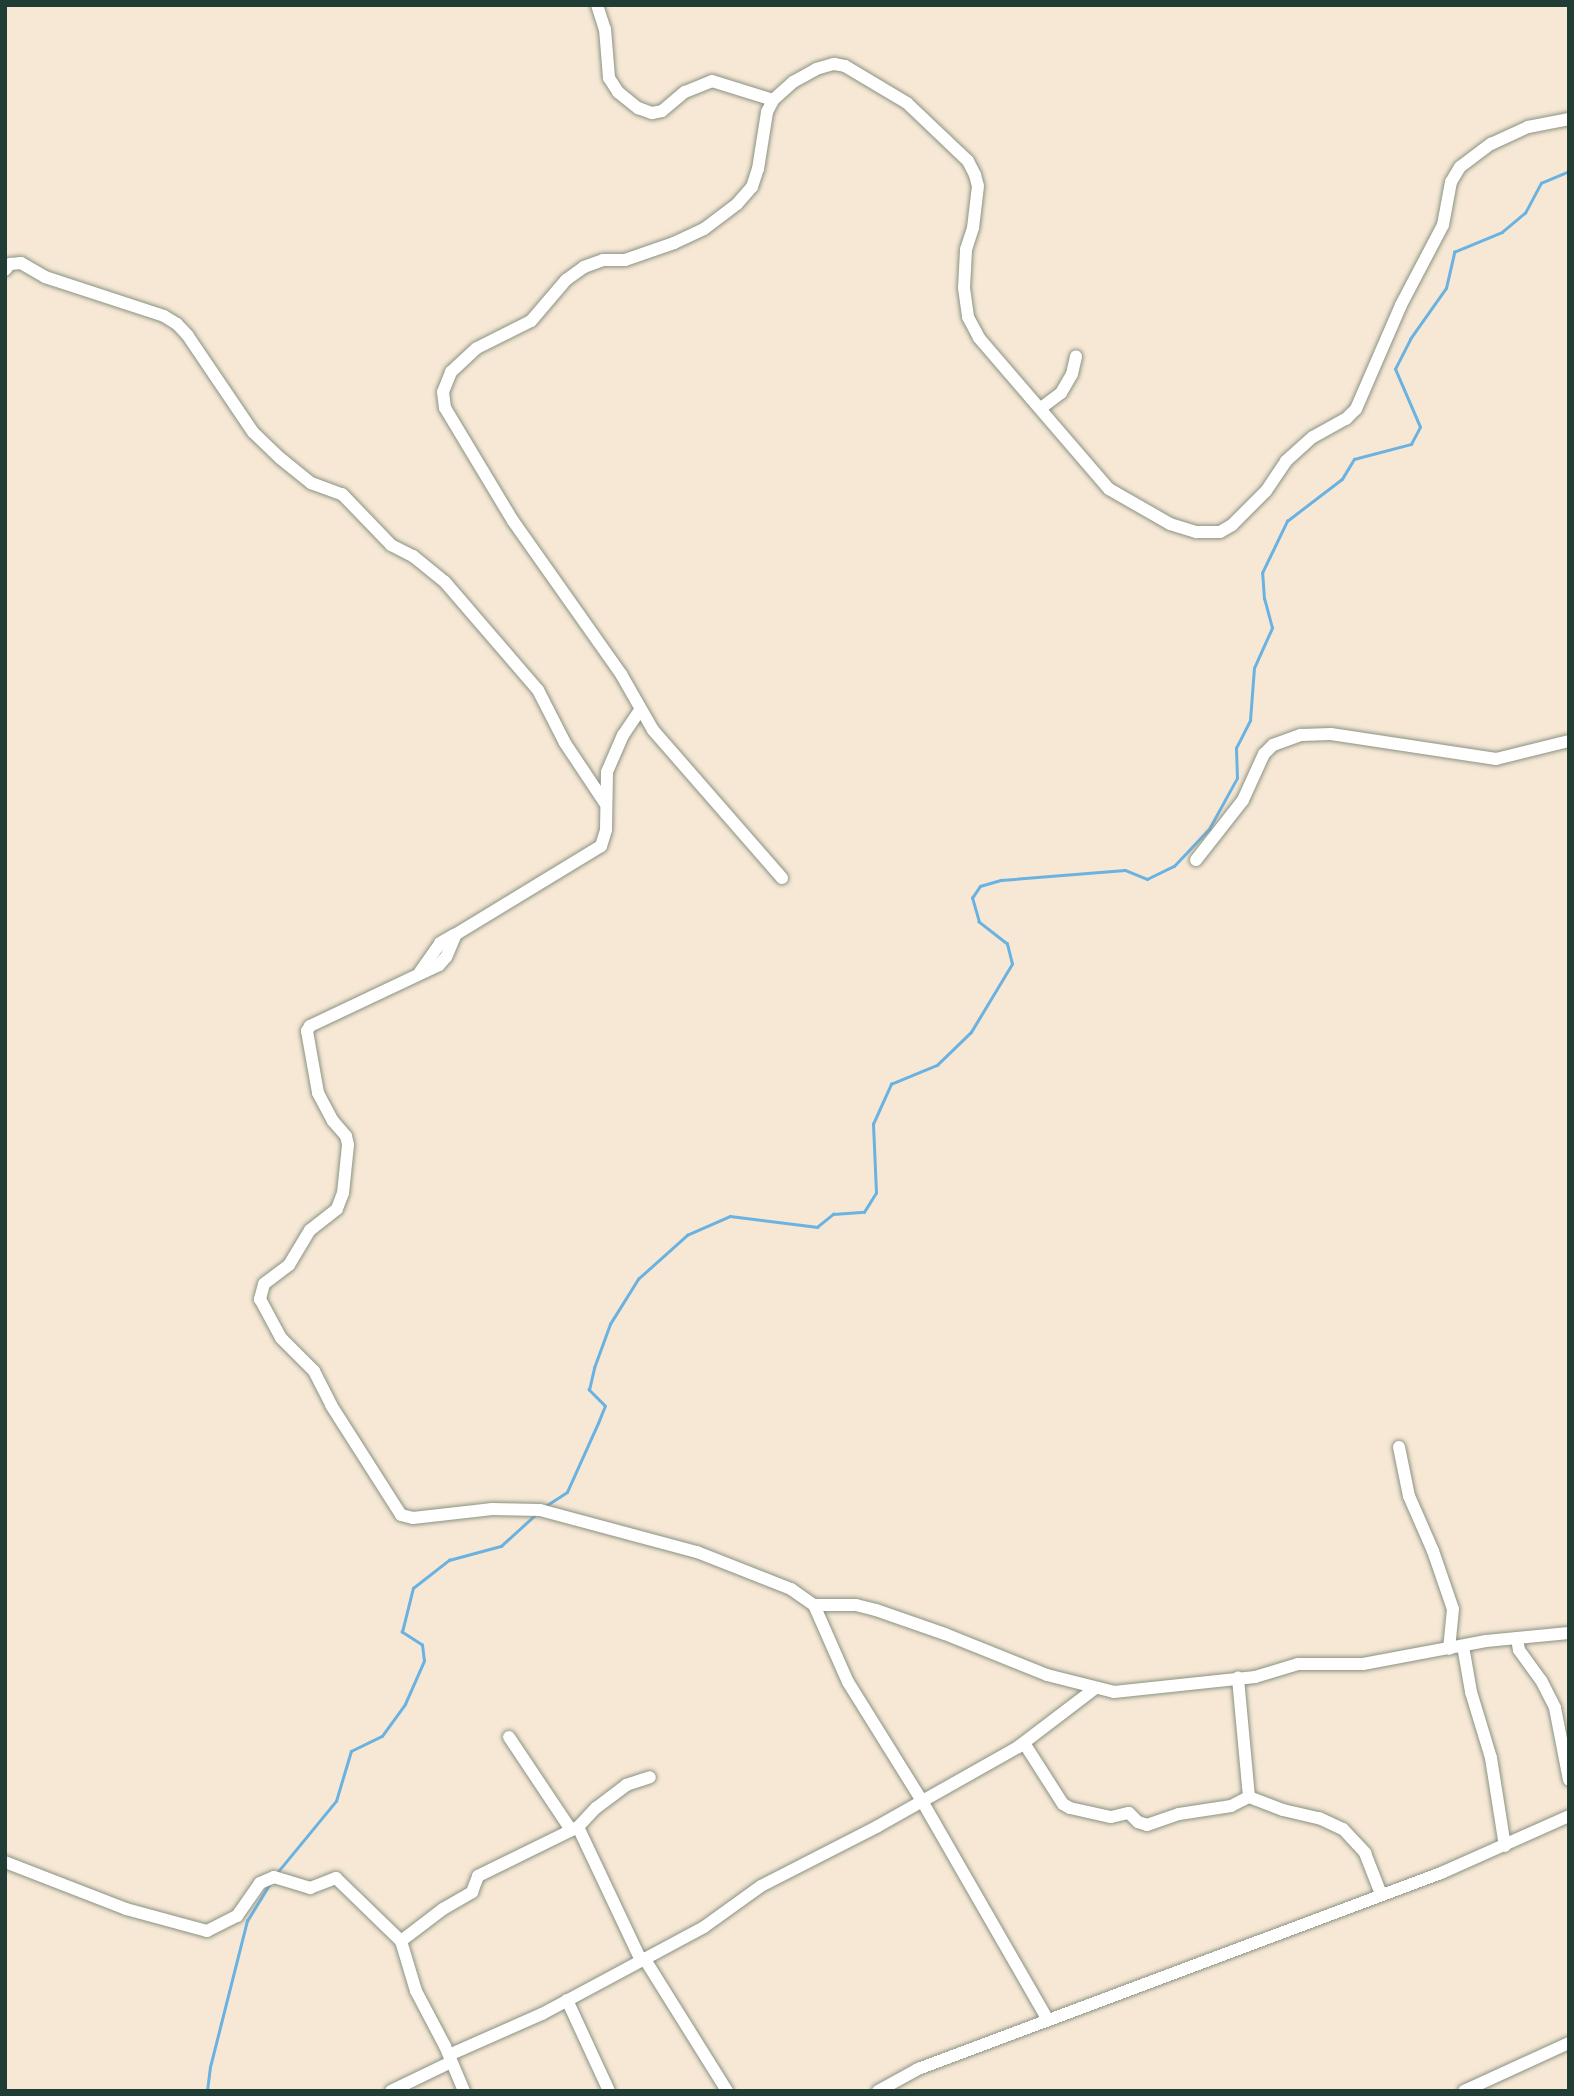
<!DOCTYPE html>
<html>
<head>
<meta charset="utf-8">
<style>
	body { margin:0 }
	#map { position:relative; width:1574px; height:2096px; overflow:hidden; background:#f6e8d4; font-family:"Playpen Sans",sans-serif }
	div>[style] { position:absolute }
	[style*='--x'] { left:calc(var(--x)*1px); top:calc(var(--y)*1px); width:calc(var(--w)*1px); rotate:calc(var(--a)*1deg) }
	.stream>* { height:2.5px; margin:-1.25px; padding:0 1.25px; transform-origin:1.25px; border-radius:1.25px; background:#6ab2e1 }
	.roads { filter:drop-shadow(0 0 2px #8a9284) drop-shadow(0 0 2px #8a9284) }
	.minor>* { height:12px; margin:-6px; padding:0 6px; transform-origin:6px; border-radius:6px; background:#fff }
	span { translate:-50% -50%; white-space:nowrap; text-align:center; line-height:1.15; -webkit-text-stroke:5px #f7f3e8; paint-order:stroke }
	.frame { position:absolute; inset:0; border:7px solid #1f3d34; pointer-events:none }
</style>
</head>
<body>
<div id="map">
	<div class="stream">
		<div style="--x:544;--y:1507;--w:27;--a:-33"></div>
		<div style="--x:567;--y:1492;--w:76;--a:-65.8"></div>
		<div style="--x:598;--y:1423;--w:18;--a:-68"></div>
		<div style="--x:605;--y:1406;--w:23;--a:-135"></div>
		<div style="--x:589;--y:1390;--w:23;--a:-77"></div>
		<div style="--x:594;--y:1368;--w:47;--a:-70"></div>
		<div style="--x:610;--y:1324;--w:53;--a:-58.1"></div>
		<div style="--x:638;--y:1279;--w:66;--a:-41.9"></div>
		<div style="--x:687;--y:1235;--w:47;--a:-23.8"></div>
		<div style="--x:730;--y:1216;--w:88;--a:7.2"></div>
		<div style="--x:817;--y:1227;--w:21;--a:-39"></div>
		<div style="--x:833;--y:1214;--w:31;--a:-4"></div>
		<div style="--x:864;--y:1212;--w:22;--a:-58"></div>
		<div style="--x:876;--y:1193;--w:69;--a:-92.5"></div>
		<div style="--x:873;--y:1124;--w:44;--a:-65.8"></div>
		<div style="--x:891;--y:1084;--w:50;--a:-22.4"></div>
		<div style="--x:937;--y:1065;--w:47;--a:-44.1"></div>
		<div style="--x:971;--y:1032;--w:79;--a:-58.9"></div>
		<div style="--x:1012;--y:964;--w:21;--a:-104"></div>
		<div style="--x:1007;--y:944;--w:36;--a:-142"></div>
		<div style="--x:979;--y:922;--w:25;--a:-106"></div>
		<div style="--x:972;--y:898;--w:14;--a:-56"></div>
		<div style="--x:980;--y:886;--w:22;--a:-16"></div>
		<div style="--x:1001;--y:880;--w:124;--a:-4.6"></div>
		<div style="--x:1125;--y:870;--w:24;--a:22"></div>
		<div style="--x:1147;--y:879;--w:30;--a:-26"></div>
		<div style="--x:1174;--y:866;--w:51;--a:-46.6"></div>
		<div style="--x:1209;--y:829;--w:58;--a:-61.2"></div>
		<div style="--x:1237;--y:778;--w:30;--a:-92"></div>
		<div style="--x:1236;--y:748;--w:31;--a:-63"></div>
		<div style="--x:1250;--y:720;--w:52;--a:-85.6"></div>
		<div style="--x:1254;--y:668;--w:44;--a:-65.8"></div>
		<div style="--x:1272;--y:628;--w:30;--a:-105"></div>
		<div style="--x:1264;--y:599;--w:26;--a:-94"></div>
		<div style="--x:1262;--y:573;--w:58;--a:-64.3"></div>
		<div style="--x:1287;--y:521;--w:69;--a:-37.4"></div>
		<div style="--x:1342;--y:479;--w:23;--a:-59"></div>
		<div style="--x:1354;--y:459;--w:59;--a:-14.7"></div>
		<div style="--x:1411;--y:444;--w:19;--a:-62"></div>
		<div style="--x:1420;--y:427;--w:63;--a:-113.3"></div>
		<div style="--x:1395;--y:369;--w:34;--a:-63"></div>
		<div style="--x:1410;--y:339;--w:62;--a:-54.8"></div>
		<div style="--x:1446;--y:288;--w:37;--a:-77"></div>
		<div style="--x:1454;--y:252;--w:52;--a:-22.6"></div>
		<div style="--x:1502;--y:232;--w:30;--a:-40"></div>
		<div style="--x:1525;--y:213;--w:34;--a:-62"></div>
		<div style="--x:1541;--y:183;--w:30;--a:-23"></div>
		<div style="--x:276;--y:1874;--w:94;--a:-50.6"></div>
		<div style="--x:336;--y:1801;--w:52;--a:-73.3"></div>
		<div style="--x:351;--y:1751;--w:34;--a:-26"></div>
		<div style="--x:382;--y:1736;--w:39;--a:-54"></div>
		<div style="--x:405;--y:1704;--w:47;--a:-66.2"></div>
		<div style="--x:424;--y:1661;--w:16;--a:-97"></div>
		<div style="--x:422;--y:1645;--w:24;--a:-147"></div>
		<div style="--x:402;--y:1632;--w:45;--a:-76"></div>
		<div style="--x:413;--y:1588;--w:46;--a:-37.9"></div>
		<div style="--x:449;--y:1560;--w:54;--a:-15.1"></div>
		<div style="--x:501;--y:1546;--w:45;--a:-42.3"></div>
		<div style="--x:207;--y:2091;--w:24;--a:-83"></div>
		<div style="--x:210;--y:2067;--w:151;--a:-75.8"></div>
		<div style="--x:247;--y:1921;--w:42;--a:-58.6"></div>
	</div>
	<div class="roads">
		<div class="minor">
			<div style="--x:597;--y:5;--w:25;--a:72"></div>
			<div style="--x:605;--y:29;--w:49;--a:85.3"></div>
			<div style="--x:609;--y:78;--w:17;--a:57"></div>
			<div style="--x:618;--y:92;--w:26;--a:39"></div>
			<div style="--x:638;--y:108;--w:15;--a:20"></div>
			<div style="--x:652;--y:113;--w:10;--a:-11"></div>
			<div style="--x:662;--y:111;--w:30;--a:-40"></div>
			<div style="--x:685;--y:92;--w:29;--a:-22"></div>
			<div style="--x:712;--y:81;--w:64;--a:17.3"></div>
			<div style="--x:5;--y:270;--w:8;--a:-50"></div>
			<div style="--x:10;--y:264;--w:11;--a:-5"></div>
			<div style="--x:21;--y:263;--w:28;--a:30"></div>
			<div style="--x:45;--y:277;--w:125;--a:18.1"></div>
			<div style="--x:164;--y:316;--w:15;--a:32"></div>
			<div style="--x:177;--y:324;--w:16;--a:47"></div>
			<div style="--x:188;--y:336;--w:116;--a:55.9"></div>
			<div style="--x:253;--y:432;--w:37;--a:44"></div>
			<div style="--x:280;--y:458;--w:40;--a:39"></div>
			<div style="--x:311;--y:483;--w:33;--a:20"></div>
			<div style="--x:342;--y:494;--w:71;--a:46.1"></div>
			<div style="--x:391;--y:545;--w:25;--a:27"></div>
			<div style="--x:413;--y:556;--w:41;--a:39.1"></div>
			<div style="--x:445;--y:582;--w:143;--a:49.3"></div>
			<div style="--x:538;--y:690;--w:59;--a:63"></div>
			<div style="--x:565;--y:743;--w:72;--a:56.3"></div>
			<div style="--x:1041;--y:408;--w:25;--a:-37"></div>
			<div style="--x:1061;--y:393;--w:22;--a:-60"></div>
			<div style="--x:1072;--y:374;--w:18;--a:-77"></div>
			<div style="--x:640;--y:710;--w:30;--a:124"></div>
			<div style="--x:623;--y:735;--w:40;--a:113.4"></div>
			<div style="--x:607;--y:772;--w:58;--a:91"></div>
			<div style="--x:606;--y:830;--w:17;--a:107"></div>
			<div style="--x:601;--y:846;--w:170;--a:148.7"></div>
			<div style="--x:456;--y:934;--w:25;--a:113"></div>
			<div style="--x:446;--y:957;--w:11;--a:131"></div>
			<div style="--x:439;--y:965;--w:143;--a:154.7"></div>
			<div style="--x:310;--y:1026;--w:6;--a:121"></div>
			<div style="--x:307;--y:1031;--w:63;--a:79.9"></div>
			<div style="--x:318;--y:1093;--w:32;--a:62"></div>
			<div style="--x:333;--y:1121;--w:20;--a:49"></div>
			<div style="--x:346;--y:1136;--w:9;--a:77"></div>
			<div style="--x:348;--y:1145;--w:48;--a:95.9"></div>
			<div style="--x:343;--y:1193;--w:17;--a:111"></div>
			<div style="--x:337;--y:1209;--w:34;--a:142"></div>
			<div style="--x:310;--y:1230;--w:41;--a:121"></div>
			<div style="--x:289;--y:1265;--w:31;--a:143"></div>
			<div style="--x:264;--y:1284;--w:16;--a:105"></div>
			<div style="--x:260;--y:1299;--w:44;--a:61.7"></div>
			<div style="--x:281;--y:1338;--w:47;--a:45"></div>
			<div style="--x:314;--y:1371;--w:38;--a:63"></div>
			<div style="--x:331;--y:1405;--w:130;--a:57.5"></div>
			<div style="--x:401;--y:1515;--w:12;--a:14"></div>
			<div style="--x:413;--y:1518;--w:80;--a:-6.5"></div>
			<div style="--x:492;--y:1509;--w:48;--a:1.2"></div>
			<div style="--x:540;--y:1510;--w:163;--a:15"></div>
			<div style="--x:697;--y:1552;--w:101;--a:21.5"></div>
			<div style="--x:791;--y:1589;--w:28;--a:35"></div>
			<div style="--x:814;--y:1605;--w:84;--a:66.2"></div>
			<div style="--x:848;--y:1682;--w:140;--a:58.1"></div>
			<div style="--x:922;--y:1801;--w:253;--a:60.1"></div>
			<div style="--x:1196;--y:860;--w:76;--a:-51.9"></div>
			<div style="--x:1243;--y:800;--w:51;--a:-65.5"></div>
			<div style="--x:1264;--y:754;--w:13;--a:-45"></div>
			<div style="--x:1273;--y:745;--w:30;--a:-20"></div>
			<div style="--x:1301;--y:735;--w:30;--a:-2"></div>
			<div style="--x:1331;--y:734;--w:167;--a:8.6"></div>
			<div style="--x:1496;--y:759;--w:75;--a:-13.9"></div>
			<div style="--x:782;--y:878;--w:196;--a:-131.1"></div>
			<div style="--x:653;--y:730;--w:64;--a:-119.7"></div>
			<div style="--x:621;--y:674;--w:187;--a:-125.2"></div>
			<div style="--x:513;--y:521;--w:132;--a:-121"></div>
			<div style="--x:445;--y:408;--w:16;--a:-97"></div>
			<div style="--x:443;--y:392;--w:22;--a:-68"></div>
			<div style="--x:451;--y:372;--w:35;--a:-43"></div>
			<div style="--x:477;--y:348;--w:60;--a:-26.6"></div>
			<div style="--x:531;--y:321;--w:54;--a:-49.5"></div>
			<div style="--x:566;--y:280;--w:22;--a:-36"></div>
			<div style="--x:584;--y:267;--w:20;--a:-20"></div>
			<div style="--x:603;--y:260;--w:22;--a:0"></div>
			<div style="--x:625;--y:260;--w:52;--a:-19.1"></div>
			<div style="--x:674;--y:243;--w:33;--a:-25"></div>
			<div style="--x:704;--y:229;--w:41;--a:-37.1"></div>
			<div style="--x:737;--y:204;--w:23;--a:-49"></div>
			<div style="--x:752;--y:187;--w:19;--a:-72"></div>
			<div style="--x:758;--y:169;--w:58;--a:-81"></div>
			<div style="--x:767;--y:112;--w:13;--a:-63"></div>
			<div style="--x:773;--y:100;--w:27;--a:-42"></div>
			<div style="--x:793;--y:82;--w:26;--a:-29"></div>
			<div style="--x:816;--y:69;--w:19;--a:-16"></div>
			<div style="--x:834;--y:64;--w:11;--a:10"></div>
			<div style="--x:845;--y:66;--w:72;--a:30.8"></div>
			<div style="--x:907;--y:103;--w:84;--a:43.6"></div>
			<div style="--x:968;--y:161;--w:16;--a:63"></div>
			<div style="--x:975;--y:175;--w:11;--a:75"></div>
			<div style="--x:978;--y:186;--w:42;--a:96.8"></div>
			<div style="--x:973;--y:228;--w:23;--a:108"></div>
			<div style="--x:966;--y:250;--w:38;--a:93"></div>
			<div style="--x:964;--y:288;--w:29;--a:82"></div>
			<div style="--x:968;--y:317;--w:24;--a:62"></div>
			<div style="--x:979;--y:338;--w:199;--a:49.3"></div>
			<div style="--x:1109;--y:489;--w:70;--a:29.8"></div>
			<div style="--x:1170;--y:524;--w:28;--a:17"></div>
			<div style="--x:1197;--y:532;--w:23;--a:0"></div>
			<div style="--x:1220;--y:532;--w:14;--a:-30"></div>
			<div style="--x:1232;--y:525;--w:48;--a:-45"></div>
			<div style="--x:1266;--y:491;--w:36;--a:-56"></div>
			<div style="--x:1286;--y:461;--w:36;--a:-42"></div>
			<div style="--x:1313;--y:437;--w:38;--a:-29"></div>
			<div style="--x:1346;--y:419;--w:14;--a:-45"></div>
			<div style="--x:1356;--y:409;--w:113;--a:-66.6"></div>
			<div style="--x:1401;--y:305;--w:90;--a:-62.3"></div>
			<div style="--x:1443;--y:225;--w:44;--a:-79.5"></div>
			<div style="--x:1451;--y:182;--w:17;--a:-59"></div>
			<div style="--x:1460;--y:167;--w:39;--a:-37"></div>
			<div style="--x:1491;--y:144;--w:41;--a:-24.7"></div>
			<div style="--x:1528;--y:127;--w:42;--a:-11"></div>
			<div style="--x:420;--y:972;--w:35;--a:-55"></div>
			<div style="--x:440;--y:943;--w:16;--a:-30"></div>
			<div style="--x:1399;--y:1447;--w:50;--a:78.5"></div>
			<div style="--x:1409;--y:1496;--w:60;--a:66.4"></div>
			<div style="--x:1433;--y:1551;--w:61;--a:71"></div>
			<div style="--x:1453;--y:1609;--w:40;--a:95.7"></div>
			<div style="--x:814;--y:1605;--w:42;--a:0"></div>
			<div style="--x:856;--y:1605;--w:21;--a:14"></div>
			<div style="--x:876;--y:1610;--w:73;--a:19.2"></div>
			<div style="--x:945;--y:1634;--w:110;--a:21.9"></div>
			<div style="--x:1047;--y:1675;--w:69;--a:14.2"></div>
			<div style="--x:1114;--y:1692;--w:142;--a:-6.1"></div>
			<div style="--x:1255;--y:1677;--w:45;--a:-16.8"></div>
			<div style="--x:1298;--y:1664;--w:65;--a:0"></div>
			<div style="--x:1363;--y:1664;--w:125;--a:-10.6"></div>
			<div style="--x:1486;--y:1641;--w:83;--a:-5.5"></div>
			<div style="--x:1517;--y:1638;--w:12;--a:81"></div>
			<div style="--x:1519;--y:1650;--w:37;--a:54"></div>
			<div style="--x:1541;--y:1680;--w:31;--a:63"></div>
			<div style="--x:1555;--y:1708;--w:73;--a:79"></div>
			<div style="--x:1463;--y:1646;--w:47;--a:80.1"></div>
			<div style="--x:1471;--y:1692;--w:69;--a:73.1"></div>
			<div style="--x:1491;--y:1758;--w:89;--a:81"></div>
			<div style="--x:509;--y:1737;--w:112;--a:56.3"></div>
			<div style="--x:1024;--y:1743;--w:72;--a:57.4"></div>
			<div style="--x:1063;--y:1804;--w:8;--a:30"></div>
			<div style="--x:1070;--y:1808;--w:42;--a:12.4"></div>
			<div style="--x:1111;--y:1817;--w:18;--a:-13"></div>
			<div style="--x:1129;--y:1813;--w:13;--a:45"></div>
			<div style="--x:1138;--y:1822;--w:9;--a:18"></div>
			<div style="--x:1147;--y:1825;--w:34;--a:-19"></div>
			<div style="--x:1179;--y:1814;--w:53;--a:-8.7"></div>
			<div style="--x:1231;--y:1806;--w:20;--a:-27"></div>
			<div style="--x:1249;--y:1797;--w:120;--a:-95.3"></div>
			<div style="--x:1249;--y:1797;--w:36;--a:21"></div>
			<div style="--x:1283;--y:1810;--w:37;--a:13"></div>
			<div style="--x:1319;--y:1818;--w:26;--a:25"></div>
			<div style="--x:1343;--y:1829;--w:33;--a:47"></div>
			<div style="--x:1365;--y:1853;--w:44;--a:68.7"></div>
			<div style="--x:578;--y:1827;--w:147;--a:64.7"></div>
			<div style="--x:5;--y:1862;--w:130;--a:21.2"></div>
			<div style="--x:126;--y:1909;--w:84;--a:15.2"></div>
			<div style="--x:207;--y:1931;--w:34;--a:-27"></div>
			<div style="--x:237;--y:1916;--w:40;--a:-55.1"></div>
			<div style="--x:260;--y:1883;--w:15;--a:-23"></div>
			<div style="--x:274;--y:1877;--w:38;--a:17"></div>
			<div style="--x:310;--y:1888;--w:28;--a:-21"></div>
			<div style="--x:336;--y:1878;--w:91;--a:44.1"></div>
			<div style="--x:401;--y:1941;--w:52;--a:73.3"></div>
			<div style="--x:416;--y:1991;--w:62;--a:62.2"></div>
			<div style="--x:445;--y:2046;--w:49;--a:67.1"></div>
			<div style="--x:401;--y:1941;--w:53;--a:-37.3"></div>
			<div style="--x:443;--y:1909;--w:34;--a:-30"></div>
			<div style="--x:472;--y:1892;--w:17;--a:-69"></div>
			<div style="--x:478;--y:1876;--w:111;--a:-26.1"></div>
			<div style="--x:578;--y:1827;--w:26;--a:-47"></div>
			<div style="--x:596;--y:1808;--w:38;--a:-37"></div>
			<div style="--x:626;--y:1785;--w:25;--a:-18"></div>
			<div style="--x:644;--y:1958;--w:157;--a:58"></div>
			<div style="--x:567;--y:2000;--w:100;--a:65.2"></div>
			<div style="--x:449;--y:2055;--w:102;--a:-23.8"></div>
			<div style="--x:542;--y:2014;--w:184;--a:-28.2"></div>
			<div style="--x:704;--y:1927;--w:70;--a:-35.7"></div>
			<div style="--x:761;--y:1886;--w:131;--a:-27.1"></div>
			<div style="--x:878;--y:1826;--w:161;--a:-29.4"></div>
			<div style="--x:1018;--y:1747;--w:96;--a:-37.3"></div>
			<div style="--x:391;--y:2091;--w:67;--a:-25.8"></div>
			<div style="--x:878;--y:2091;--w:46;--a:-28.8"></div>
			<div style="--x:918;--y:2069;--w:559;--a:-20.54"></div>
			<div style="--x:1441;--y:1873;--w:140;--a:-24"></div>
			<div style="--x:1464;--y:2091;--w:115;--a:-24.6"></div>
		</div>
	</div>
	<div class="frame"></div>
</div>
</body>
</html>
